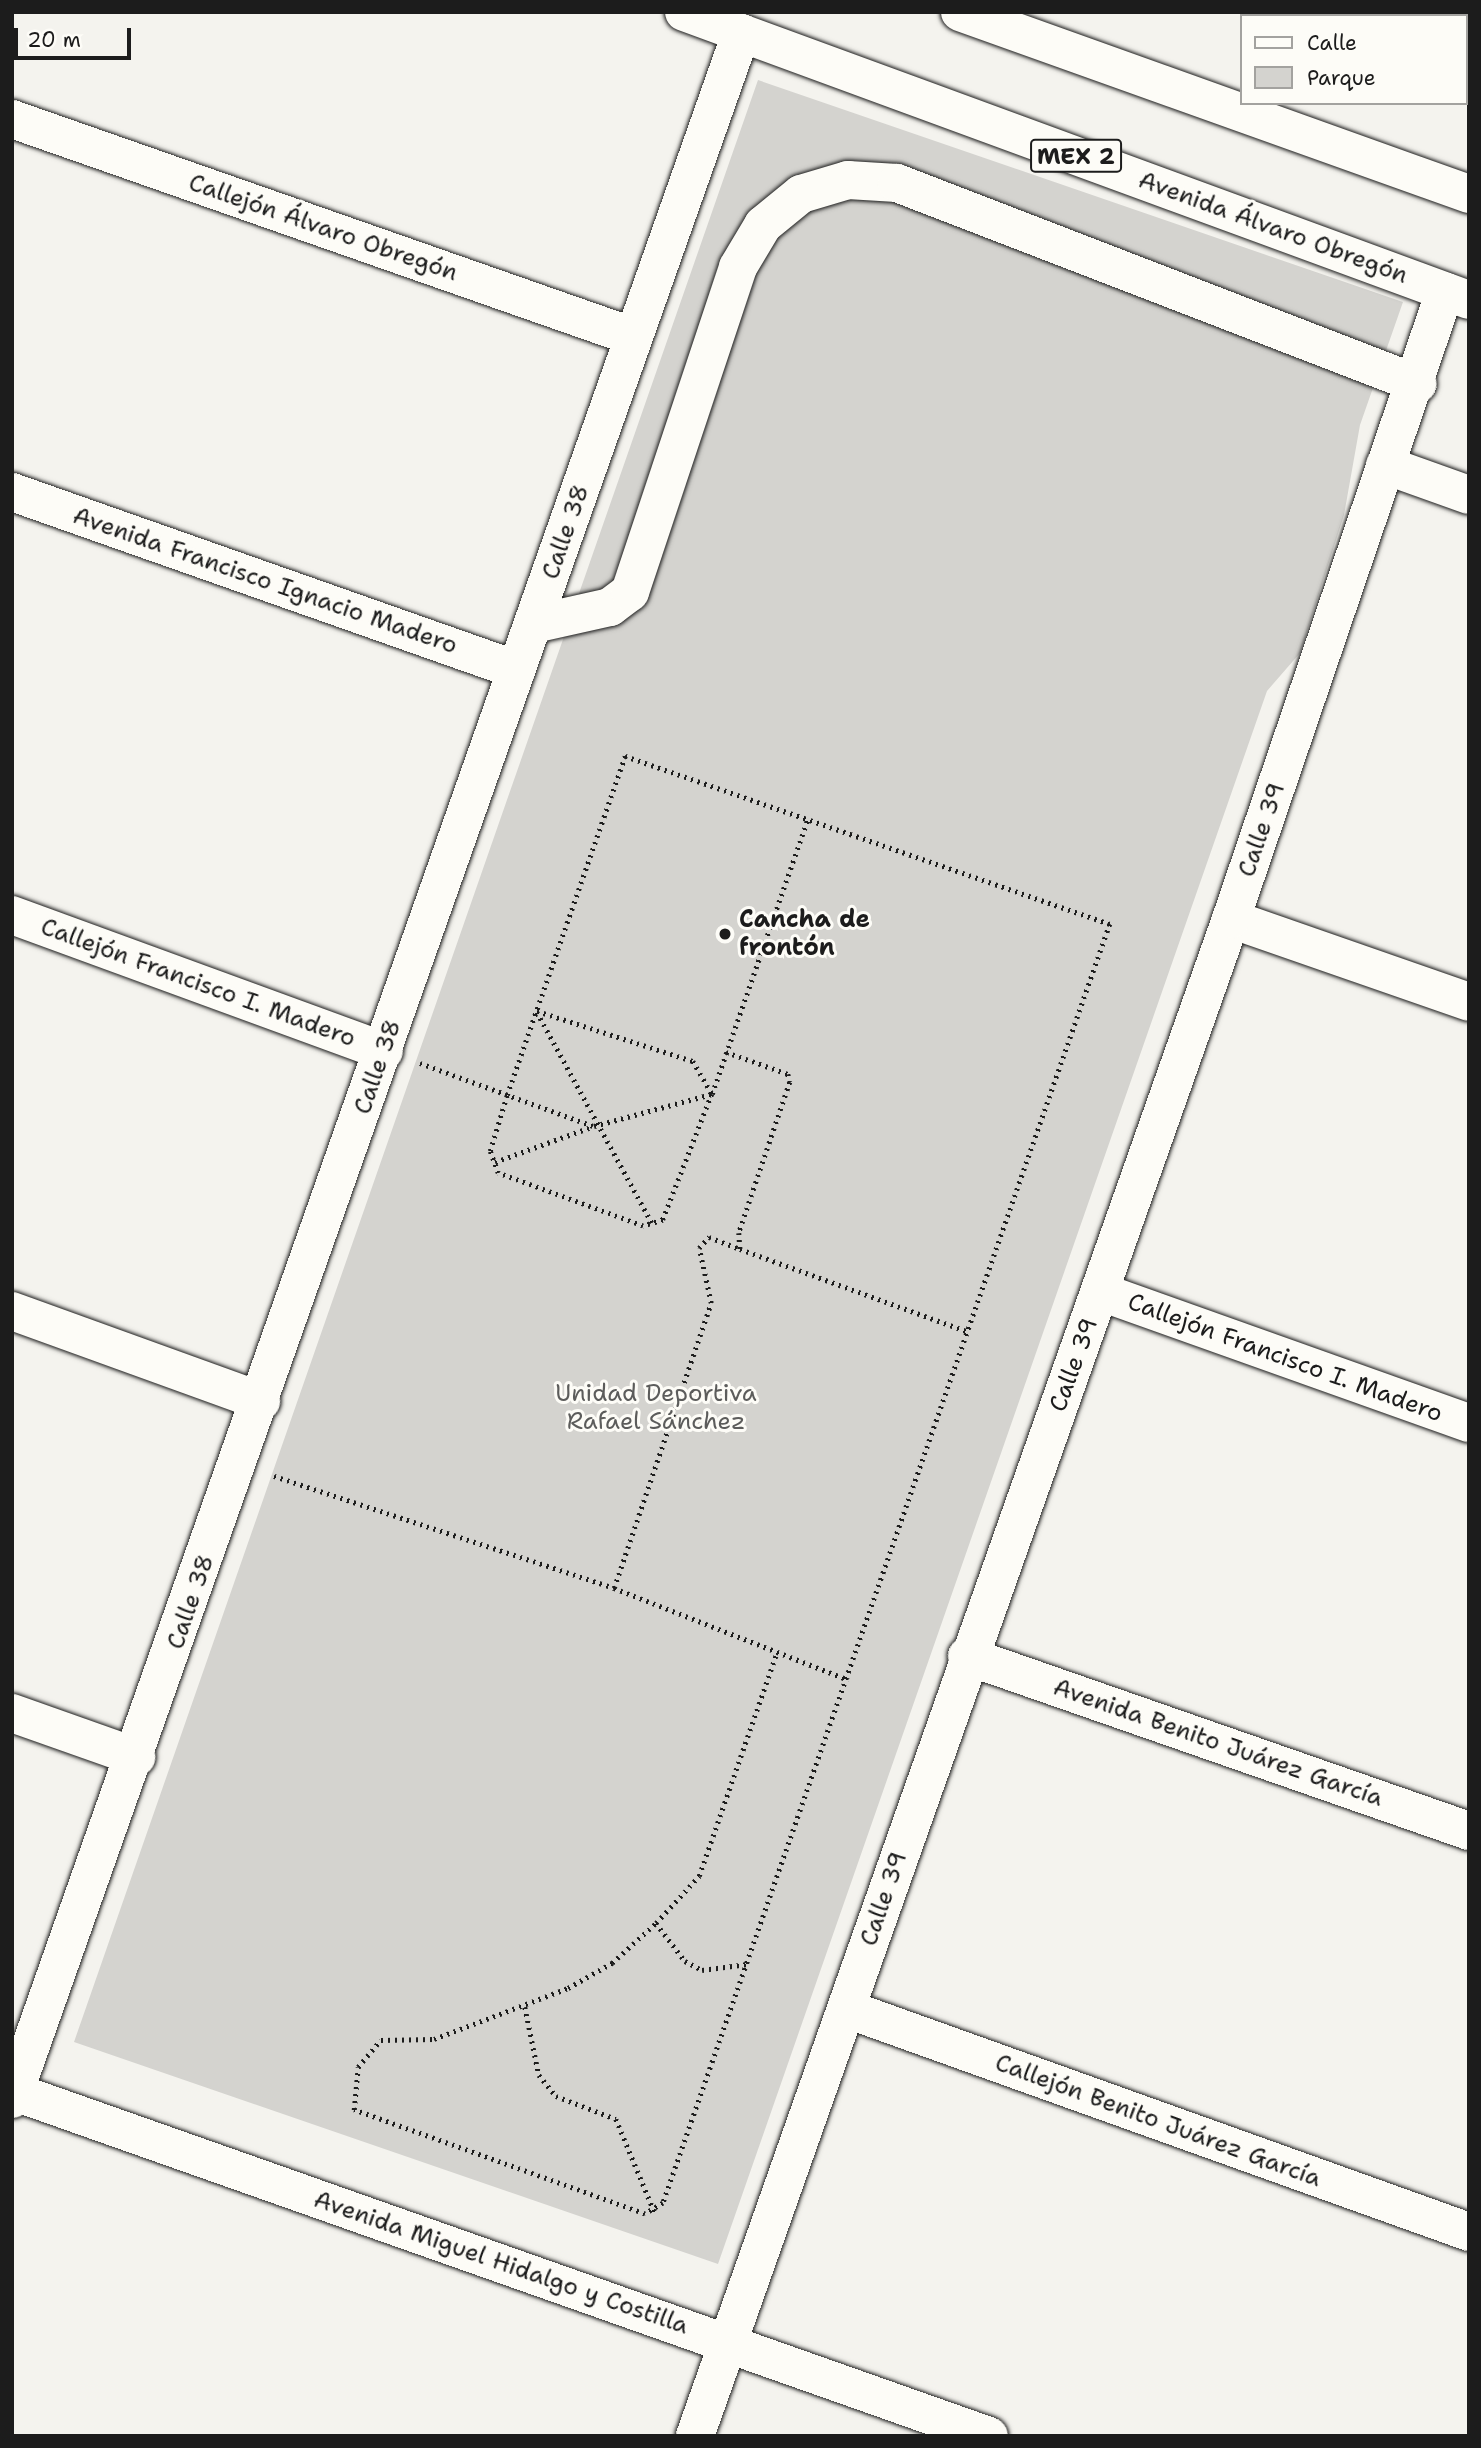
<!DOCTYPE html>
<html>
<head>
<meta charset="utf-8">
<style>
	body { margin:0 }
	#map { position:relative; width:1481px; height:2448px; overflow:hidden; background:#f4f3ee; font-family:"Shantell Sans",sans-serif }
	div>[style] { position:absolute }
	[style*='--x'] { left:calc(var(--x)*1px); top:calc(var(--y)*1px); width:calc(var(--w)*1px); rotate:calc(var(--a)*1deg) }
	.green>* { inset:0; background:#d4d3cf }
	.path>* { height:4.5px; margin-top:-2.25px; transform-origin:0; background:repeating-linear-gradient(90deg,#1c1c1c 0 2px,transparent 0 7px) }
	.roads { filter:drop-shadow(0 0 2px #1c1c1c) drop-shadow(0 0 2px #1c1c1c) }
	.minor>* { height:38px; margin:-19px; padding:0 19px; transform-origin:19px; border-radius:19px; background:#fdfcf7 }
	.highway>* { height:38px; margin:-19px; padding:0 19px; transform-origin:19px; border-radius:19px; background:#fdfcf7 }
	.dots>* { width:19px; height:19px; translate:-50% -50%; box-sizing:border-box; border:4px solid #fdfcf7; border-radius:50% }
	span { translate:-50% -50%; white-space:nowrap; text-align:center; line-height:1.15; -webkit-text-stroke:6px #fdfcf7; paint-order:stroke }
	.shield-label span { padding:2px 5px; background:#fdfcf7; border:2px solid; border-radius:5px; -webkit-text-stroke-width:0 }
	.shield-label { font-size:23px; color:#1c1c1c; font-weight:700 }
	.street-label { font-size:24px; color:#1c1c1c }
	.poi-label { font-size:24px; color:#1c1c1c; font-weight:700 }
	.left { translate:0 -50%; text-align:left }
	.park-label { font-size:24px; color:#5c5c5b }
	.frame { position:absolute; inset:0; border:14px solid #1c1c1c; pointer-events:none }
	.legend { position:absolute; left:1240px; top:14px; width:228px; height:91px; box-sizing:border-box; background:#fdfcf7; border:2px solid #a3a29f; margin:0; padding:9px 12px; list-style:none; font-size:21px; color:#1c1c1c }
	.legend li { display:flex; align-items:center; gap:14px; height:35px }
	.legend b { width:35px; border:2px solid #a3a29f }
	.scale { position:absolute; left:14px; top:28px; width:117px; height:32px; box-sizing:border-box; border:4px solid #1c1c1c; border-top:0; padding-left:9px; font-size:21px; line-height:24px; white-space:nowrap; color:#1c1c1c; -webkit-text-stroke:5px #fdfcf7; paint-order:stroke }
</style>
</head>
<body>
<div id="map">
	<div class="green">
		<div style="clip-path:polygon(758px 80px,1403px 302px,1360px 425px,1344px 515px,1300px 653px,1267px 691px,718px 2264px,74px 2042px)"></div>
	</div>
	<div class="path">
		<div style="--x:537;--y:1011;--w:164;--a:17.8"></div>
		<div style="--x:693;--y:1061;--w:38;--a:60"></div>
		<div style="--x:712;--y:1094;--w:135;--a:111.3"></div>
		<div style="--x:663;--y:1220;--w:21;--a:163"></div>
		<div style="--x:643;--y:1226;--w:154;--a:-159.9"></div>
		<div style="--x:498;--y:1173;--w:23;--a:-110"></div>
		<div style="--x:490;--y:1151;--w:59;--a:-73.1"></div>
		<div style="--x:507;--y:1095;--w:359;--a:-70.8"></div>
		<div style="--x:625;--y:756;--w:513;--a:19.11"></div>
		<div style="--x:1110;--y:924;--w:1355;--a:109.26"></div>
		<div style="--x:663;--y:2203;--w:21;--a:149"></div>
		<div style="--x:645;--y:2214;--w:309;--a:-160.3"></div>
		<div style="--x:354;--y:2110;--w:43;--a:-84.7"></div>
		<div style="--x:358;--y:2067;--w:35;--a:-50"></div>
		<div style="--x:381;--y:2040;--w:53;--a:-1.1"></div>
		<div style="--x:434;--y:2039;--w:143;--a:-20.8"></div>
		<div style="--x:568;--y:1988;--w:51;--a:-29.6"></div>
		<div style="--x:612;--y:1963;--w:59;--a:-42.3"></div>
		<div style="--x:656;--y:1923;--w:64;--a:-47.5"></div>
		<div style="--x:699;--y:1876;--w:237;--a:-70.8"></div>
		<div style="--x:537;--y:1012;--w:240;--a:61.4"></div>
		<div style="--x:726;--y:1052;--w:66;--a:19.5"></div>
		<div style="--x:788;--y:1074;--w:8;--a:76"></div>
		<div style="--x:790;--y:1082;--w:159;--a:108.7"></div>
		<div style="--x:739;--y:1233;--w:16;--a:86"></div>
		<div style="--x:740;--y:1249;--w:244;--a:19.9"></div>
		<div style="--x:420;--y:1063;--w:184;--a:20"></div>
		<div style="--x:495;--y:1162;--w:105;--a:-20"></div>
		<div style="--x:594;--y:1126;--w:122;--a:-15.2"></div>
		<div style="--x:712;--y:1094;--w:291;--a:-70.8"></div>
		<div style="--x:274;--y:1476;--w:358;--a:18.2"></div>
		<div style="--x:614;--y:1588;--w:252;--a:21.4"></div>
		<div style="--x:614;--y:1588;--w:301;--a:-71.2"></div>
		<div style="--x:711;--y:1303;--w:56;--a:-102.3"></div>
		<div style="--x:699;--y:1248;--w:15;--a:-48"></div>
		<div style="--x:709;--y:1237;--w:33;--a:21"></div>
		<div style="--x:656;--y:1923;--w:48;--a:52.7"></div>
		<div style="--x:685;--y:1961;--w:19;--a:28"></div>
		<div style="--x:702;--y:1970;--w:46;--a:-7.4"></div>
		<div style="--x:525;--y:2007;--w:69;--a:78.4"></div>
		<div style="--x:539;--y:2075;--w:27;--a:51"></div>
		<div style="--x:556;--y:2096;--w:64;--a:21"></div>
		<div style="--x:616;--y:2119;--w:102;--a:67.5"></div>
	</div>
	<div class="roads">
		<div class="minor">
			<div style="--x:12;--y:119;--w:659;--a:19.31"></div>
			<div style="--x:1385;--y:465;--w:89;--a:19.7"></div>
			<div style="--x:12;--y:492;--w:535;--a:19.42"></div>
			<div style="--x:534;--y:624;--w:78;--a:-12.6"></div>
			<div style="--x:610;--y:607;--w:25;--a:-37"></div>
			<div style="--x:630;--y:592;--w:342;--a:-71.6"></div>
			<div style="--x:738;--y:267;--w:49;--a:-59.2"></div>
			<div style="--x:763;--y:225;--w:49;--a:-39.2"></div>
			<div style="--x:801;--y:194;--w:49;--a:-16.6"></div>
			<div style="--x:848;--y:180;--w:49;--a:3.5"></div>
			<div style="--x:897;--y:183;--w:558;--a:21.1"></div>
			<div style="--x:12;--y:915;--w:396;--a:20.1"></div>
			<div style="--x:1231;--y:919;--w:252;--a:19.2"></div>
			<div style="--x:1101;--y:1292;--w:391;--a:19.6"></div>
			<div style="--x:12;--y:1311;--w:265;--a:19.9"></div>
			<div style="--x:967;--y:1656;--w:532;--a:19.22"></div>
			<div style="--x:12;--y:1713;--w:132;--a:19.5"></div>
			<div style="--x:847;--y:2009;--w:661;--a:19.72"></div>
			<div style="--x:12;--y:2091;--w:1036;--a:19.45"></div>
			<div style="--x:12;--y:2099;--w:2191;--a:-70.56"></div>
			<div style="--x:695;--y:2436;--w:1609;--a:-70.54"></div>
			<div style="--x:1231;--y:919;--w:663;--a:-71.18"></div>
		</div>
		<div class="highway">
			<div style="--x:684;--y:12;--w:836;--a:20.15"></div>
			<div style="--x:960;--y:12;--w:541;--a:19.68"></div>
		</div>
	</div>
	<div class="dots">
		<div style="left:725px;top:934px;background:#1c1c1c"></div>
	</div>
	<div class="shield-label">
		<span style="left:1076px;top:156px">MEX 2</span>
	</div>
	<div class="street-label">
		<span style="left:323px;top:228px;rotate:19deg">Callejón Álvaro Obregón</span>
		<span style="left:1273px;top:228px;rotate:20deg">Avenida Álvaro Obregón</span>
		<span style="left:566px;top:532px;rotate:-71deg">Calle 38</span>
		<span style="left:265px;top:581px;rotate:19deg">Avenida Francisco Ignacio Madero</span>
		<span style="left:1262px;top:830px;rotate:-71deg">Calle 39</span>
		<span style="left:198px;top:983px;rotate:20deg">Callejón Francisco I. Madero</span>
		<span style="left:378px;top:1067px;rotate:-71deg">Calle 38</span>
		<span style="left:1285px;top:1358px;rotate:20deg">Callejón Francisco I. Madero</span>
		<span style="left:1074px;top:1365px;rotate:-70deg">Calle 39</span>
		<span style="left:191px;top:1602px;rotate:-71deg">Calle 38</span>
		<span style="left:1218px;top:1743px;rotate:19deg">Avenida Benito Juárez García</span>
		<span style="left:884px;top:1899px;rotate:-71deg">Calle 39</span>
		<span style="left:1158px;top:2121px;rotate:20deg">Callejón Benito Juárez García</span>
		<span style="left:501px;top:2263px;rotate:19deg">Avenida Miguel Hidalgo y Costilla</span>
	</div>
	<div class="poi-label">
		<span class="left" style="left:739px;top:934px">Cancha de<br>frontón</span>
	</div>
	<div class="park-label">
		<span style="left:656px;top:1408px">Unidad Deportiva<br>Rafael Sánchez</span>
	</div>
	<div class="frame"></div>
	<ul class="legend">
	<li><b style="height:9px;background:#fdfcf7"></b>Calle</li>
	<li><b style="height:19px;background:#d4d3cf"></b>Parque</li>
	</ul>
	<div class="scale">20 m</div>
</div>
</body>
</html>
